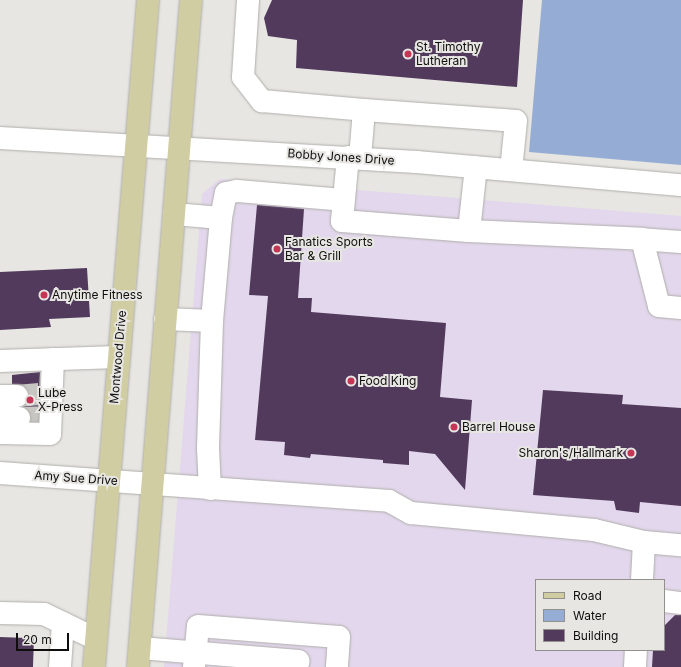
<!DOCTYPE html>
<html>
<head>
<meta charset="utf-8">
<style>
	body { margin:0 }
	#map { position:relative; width:681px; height:667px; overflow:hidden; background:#e7e6e2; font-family:Inter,sans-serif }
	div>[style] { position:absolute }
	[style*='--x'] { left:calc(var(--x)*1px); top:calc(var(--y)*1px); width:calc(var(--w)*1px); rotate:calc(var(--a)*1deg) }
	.commercial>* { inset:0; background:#e2d7ec }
	.water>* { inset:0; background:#95add4 }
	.building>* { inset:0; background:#523a5c; transform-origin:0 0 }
	.minor-tunnel>* { height:22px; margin-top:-11px; transform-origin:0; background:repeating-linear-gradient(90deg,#c7c6c2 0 22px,transparent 0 33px) }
	.roads { filter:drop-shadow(0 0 1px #b0aeab) drop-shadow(0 0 1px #b0aeab) }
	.minor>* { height:22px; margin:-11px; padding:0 11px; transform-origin:11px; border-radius:11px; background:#fff }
	.major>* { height:22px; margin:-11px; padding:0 11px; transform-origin:11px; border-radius:11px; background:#d1cda2 }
	.dots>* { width:11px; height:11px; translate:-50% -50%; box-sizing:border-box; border:2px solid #e7e6e2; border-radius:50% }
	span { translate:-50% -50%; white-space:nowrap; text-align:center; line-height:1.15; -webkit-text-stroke:4px #e7e6e2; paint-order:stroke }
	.poi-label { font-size:12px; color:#0f0e0d }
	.left { translate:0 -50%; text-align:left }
	.right { translate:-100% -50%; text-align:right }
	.street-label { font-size:12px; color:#0f0e0d }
	.legend { position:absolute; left:535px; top:579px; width:130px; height:72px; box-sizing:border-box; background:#e7e6e2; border:1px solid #91908d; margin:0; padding:5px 7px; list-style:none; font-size:12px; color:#0f0e0d }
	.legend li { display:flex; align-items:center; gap:8px; height:20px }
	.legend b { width:20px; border:1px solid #91908d }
	.scale { position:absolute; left:16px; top:633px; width:53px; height:18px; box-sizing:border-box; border:2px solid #0f0e0d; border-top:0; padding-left:5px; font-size:12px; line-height:14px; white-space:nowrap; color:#0f0e0d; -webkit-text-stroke:3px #e7e6e2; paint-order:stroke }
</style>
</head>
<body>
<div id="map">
	<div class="commercial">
		<div style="clip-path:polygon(evenodd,220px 179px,681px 216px,681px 667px,164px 667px,202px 194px,220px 179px,536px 580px,664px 580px,664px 650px,536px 650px,536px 580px)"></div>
	</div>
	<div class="water">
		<div style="clip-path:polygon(542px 0,681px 0,681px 165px,529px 152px)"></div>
	</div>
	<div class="building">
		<div style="clip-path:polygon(272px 0,523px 0,517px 87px,296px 68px,297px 40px,268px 36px,264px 18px)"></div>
		<div style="clip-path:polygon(257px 205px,304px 209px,298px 298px,312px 298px,311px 312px,446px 323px,440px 397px,472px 400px,465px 490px,435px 454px,409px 451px,409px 465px,383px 463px,383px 460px,311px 454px,310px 458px,284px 455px,285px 442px,255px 440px,268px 296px,249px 295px)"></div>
		<div style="clip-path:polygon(87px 268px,90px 317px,49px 319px,51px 327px,0 330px,0 272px)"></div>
		<div style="clip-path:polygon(40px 372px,38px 421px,31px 421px,30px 412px,23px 407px,28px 402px,28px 390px,23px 385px,12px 384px,12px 375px)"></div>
		<div style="clip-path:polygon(543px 390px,623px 395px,622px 404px,681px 408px,681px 506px,640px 502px,639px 513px,616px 510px,614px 501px,533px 495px)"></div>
		<div style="clip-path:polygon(675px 615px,681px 615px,681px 667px,652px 667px,653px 650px,664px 650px,664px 626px)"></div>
		<div style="left:0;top:637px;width:34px;height:30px;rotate:2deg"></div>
	</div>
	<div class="minor-tunnel">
		<div style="--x:17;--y:396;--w:25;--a:-5"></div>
		<div style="--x:19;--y:418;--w:24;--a:-2"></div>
	</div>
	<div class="roads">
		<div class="minor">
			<div style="--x:248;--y:0;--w:77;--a:93.7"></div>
			<div style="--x:243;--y:77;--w:31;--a:52"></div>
			<div style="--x:262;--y:101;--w:102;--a:5"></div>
			<div style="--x:364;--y:110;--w:48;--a:94.8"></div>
			<div style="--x:364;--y:110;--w:152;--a:4.1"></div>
			<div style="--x:516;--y:121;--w:49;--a:95.8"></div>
			<div style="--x:0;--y:138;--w:417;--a:3.3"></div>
			<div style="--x:416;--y:162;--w:266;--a:5"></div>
			<div style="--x:348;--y:157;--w:64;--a:95.4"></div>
			<div style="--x:342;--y:221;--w:127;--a:4.5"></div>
			<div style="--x:469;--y:231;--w:173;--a:2.6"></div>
			<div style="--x:174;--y:214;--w:47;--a:4.9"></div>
			<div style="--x:469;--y:231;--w:64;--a:-83.8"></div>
			<div style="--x:681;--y:242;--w:39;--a:-176"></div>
			<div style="--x:642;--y:239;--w:69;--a:75.8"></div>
			<div style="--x:659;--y:306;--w:22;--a:5"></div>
			<div style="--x:165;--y:319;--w:47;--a:2.4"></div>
			<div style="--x:0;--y:361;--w:118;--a:-1.9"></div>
			<div style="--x:0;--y:396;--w:17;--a:0"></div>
			<div style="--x:0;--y:418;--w:19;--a:0"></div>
			<div style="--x:0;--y:433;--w:50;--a:1.1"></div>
			<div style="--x:50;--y:434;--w:75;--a:-87.7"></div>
			<div style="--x:0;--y:473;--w:390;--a:4.1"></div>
			<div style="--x:389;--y:501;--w:25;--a:29"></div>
			<div style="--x:411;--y:513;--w:184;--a:5.3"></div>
			<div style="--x:594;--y:530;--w:51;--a:13.5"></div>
			<div style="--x:644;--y:542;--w:37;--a:5"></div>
			<div style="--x:210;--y:489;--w:41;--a:-92.8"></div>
			<div style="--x:208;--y:448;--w:127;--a:-88.2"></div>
			<div style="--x:212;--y:321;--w:103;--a:-85"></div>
			<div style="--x:221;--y:218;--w:25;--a:-79"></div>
			<div style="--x:226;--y:193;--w:11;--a:-10"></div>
			<div style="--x:237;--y:191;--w:107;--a:4.8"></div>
			<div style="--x:642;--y:580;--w:38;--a:-87"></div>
			<div style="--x:664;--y:601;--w:17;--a:7"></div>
			<div style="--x:0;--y:613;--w:44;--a:1.3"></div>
			<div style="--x:44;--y:614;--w:58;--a:25.7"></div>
			<div style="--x:140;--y:648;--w:159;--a:4.7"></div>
			<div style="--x:298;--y:661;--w:6;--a:99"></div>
			<div style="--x:60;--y:667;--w:44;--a:-86.1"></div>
			<div style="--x:194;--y:667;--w:41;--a:-84.4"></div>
			<div style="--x:198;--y:626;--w:141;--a:4.5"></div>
			<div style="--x:339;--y:637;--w:30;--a:94"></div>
			<div style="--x:635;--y:667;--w:17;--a:-87"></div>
		</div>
		<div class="major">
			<div style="--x:94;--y:667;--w:669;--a:-85.37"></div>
			<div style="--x:138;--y:667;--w:669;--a:-85.46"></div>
		</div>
	</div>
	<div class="dots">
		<div style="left:408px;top:54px;background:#c53556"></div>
		<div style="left:277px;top:249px;background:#c53556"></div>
		<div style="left:44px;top:295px;background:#c53556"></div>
		<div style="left:351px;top:381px;background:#c53556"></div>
		<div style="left:30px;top:400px;background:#c53556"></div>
		<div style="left:454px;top:427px;background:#c53556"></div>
		<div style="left:631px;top:453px;background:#c53556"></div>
	</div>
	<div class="poi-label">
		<span class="left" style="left:416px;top:54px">St. Timothy<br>Lutheran</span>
		<span class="left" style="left:285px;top:249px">Fanatics Sports<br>Bar &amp; Grill</span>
		<span class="left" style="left:52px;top:295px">Anytime Fitness</span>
		<span class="left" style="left:359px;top:381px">Food King</span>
		<span class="left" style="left:38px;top:400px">Lube<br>X-Press</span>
		<span class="left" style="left:462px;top:427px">Barrel House</span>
		<span class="right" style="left:623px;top:453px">Sharon's/Hallmark</span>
	</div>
	<div class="street-label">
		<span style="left:341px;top:157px;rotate:4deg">Bobby Jones Drive</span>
		<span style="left:118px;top:357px;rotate:-85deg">Montwood Drive</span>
		<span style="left:76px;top:478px;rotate:4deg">Amy Sue Drive</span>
	</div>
	<ul class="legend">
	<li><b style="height:5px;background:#d1cda2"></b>Road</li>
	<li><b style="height:11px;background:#95add4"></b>Water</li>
	<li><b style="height:11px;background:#523a5c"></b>Building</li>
	</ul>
	<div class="scale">20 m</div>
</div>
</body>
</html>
